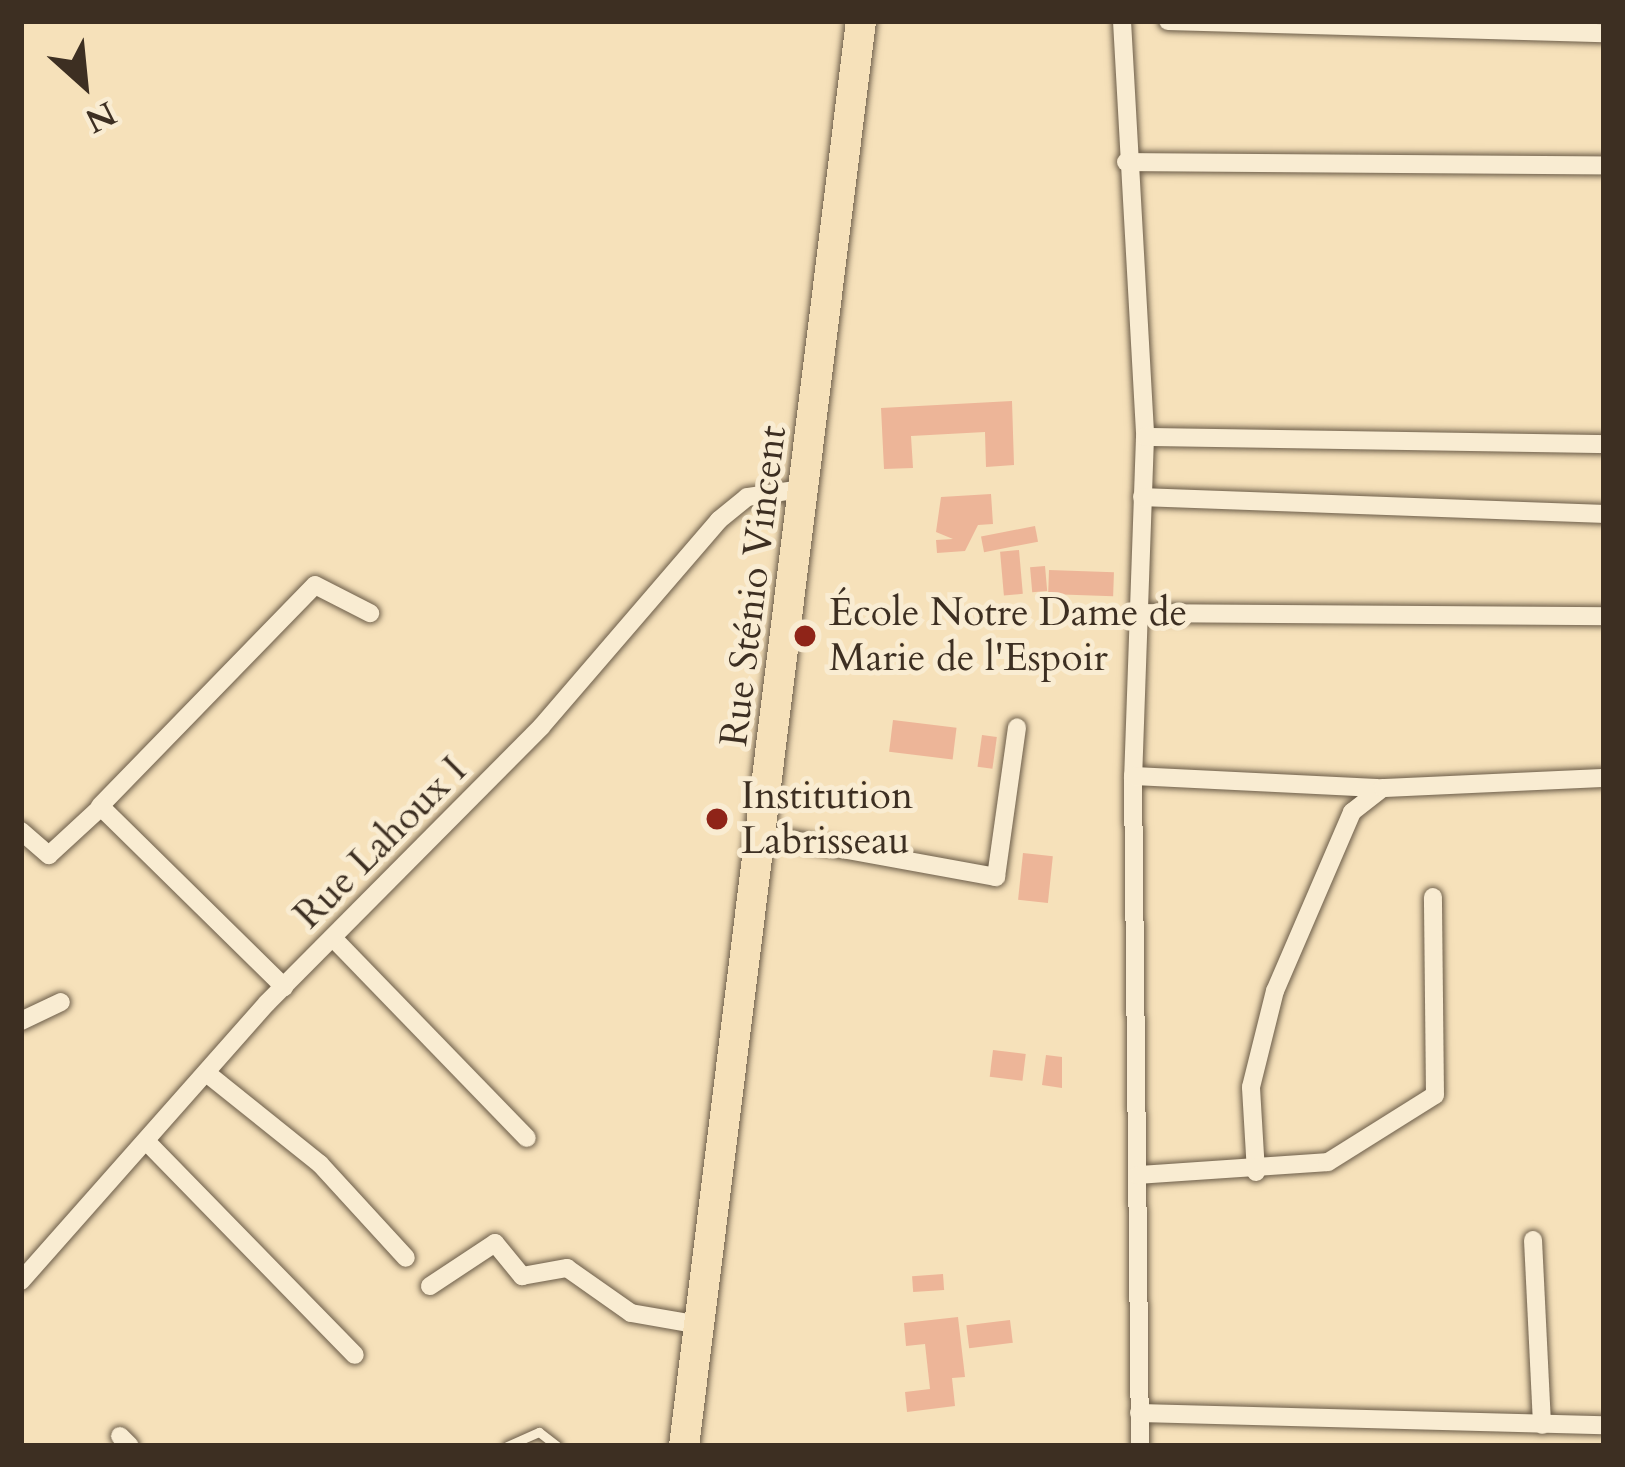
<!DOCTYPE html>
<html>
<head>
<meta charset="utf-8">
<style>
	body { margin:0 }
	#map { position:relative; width:1625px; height:1467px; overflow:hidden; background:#f6e1ba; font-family:Cardo,serif }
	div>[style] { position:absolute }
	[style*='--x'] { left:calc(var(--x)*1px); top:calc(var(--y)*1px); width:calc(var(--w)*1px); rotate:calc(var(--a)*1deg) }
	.building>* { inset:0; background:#edb598; transform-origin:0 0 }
	.roads { filter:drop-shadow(0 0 3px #6b5c48) drop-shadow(0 0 3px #6b5c48) }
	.service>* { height:9px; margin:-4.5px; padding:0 4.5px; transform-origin:4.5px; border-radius:4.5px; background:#f9ecd2 }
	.minor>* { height:18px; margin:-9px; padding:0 9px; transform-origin:9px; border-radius:9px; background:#f9ecd2 }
	.primary>* { height:30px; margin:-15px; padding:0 15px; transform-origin:15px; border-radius:15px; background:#f6e1ba }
	.dots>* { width:33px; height:33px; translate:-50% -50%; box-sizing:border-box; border:6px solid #f9ecd2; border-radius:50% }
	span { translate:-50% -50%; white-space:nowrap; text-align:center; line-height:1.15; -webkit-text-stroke:10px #f9ecd2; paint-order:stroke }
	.street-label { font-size:39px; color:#3d2f22 }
	.poi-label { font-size:39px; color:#3d2f22 }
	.left { translate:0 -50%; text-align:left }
	.frame { position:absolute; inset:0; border:24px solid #3d2f22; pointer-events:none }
	.north { position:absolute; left:24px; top:24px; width:120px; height:120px; -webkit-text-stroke:9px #f9ecd2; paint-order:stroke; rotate:153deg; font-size:33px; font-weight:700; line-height:48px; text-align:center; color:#3d2f22 }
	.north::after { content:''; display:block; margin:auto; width:42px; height:54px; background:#3d2f22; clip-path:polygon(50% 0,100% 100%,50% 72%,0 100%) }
</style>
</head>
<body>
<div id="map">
	<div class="building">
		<div style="clip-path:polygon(1012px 401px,1014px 465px,986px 467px,985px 432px,911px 436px,913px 468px,884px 469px,881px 408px)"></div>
		<div style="clip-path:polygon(991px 494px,993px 524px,978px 525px,965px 551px,937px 553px,936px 540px,953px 539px,936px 532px,941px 497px)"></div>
		<div style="left:1035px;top:526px;width:16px;height:55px;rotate:79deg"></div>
		<div style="left:1019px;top:550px;width:44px;height:19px;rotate:85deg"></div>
		<div style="left:1045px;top:566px;width:25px;height:15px;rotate:85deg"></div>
		<div style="left:1049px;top:570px;width:65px;height:24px;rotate:2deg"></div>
		<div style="left:893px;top:720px;width:64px;height:32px;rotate:7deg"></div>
		<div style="left:982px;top:735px;width:15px;height:32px;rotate:8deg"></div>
		<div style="left:1023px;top:853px;width:30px;height:47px;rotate:6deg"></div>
		<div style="left:993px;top:1050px;width:33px;height:27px;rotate:7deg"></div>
		<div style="clip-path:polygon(1046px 1055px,1062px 1057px,1062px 1088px,1042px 1085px)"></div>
		<div style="left:943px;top:1274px;width:16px;height:31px;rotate:86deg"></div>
		<div style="clip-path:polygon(958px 1317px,965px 1377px,952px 1378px,955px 1406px,907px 1412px,905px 1392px,930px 1389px,925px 1344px,906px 1346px,904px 1323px)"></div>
		<div style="left:1010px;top:1320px;width:23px;height:44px;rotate:83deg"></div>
	</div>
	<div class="roads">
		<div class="service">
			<div style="--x:507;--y:1446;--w:35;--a:-24"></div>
			<div style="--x:539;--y:1432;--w:23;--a:38"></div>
		</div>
		<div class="minor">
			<div style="--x:1122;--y:21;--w:417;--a:86.8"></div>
			<div style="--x:1145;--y:437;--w:339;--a:92"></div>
			<div style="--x:1133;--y:776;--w:670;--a:89.4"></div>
			<div style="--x:1168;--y:21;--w:436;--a:1.6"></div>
			<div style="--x:1126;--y:162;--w:478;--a:0.4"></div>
			<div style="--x:1145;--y:437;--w:459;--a:0.9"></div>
			<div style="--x:1142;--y:497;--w:462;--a:2.1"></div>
			<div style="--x:1138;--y:613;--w:466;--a:0.4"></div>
			<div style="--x:1133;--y:776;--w:245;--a:2.8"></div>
			<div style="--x:100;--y:806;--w:308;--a:-45.8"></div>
			<div style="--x:315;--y:585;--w:62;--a:27"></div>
			<div style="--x:21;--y:831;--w:37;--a:41"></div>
			<div style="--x:49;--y:855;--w:71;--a:-42.7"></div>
			<div style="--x:101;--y:807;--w:257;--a:44.5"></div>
			<div style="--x:760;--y:834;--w:240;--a:10.3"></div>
			<div style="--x:996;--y:877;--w:151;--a:-82"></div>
			<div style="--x:334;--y:939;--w:277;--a:45.9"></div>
			<div style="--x:21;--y:1021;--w:44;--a:-25.4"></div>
			<div style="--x:209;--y:1075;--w:142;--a:38.7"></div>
			<div style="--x:320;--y:1164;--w:127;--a:47.5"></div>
			<div style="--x:148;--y:1143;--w:296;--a:45.7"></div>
			<div style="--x:1256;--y:1172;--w:85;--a:-93.4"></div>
			<div style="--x:1251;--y:1087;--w:99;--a:-76"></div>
			<div style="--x:1275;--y:991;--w:195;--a:-66.7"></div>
			<div style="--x:1352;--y:812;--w:39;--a:-38"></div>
			<div style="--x:1383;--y:788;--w:221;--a:-2.6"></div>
			<div style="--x:1138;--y:1175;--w:190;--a:-3.9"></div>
			<div style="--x:1328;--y:1162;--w:126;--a:-32.1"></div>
			<div style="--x:1435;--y:1095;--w:198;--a:-90.6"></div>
			<div style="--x:1533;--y:1240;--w:185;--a:87.2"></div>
			<div style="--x:21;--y:1281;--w:371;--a:-48.5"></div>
			<div style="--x:267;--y:1003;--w:389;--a:-45.2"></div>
			<div style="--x:541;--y:727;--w:273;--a:-49.3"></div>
			<div style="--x:719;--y:520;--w:36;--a:-39"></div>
			<div style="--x:747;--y:497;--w:62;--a:-8.4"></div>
			<div style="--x:430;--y:1286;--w:78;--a:-33.5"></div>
			<div style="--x:495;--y:1243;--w:43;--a:50.7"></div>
			<div style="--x:522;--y:1276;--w:46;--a:-10.1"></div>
			<div style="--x:567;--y:1268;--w:78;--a:35.1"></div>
			<div style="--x:631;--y:1313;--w:65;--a:9.8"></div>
			<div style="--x:1139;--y:1413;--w:465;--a:1.5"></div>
			<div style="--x:120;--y:1436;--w:14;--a:45"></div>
		</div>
		<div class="primary">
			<div style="--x:684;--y:1446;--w:1436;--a:-82.92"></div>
		</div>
	</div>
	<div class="dots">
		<div style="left:805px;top:636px;background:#8f2418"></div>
		<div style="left:717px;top:819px;background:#8f2418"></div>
	</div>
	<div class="street-label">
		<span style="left:754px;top:586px;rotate:-83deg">Rue Sténio Vincent</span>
		<span style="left:381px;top:843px;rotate:-45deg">Rue Lahoux I</span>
	</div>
	<div class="poi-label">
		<span class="left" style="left:829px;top:636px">École Notre Dame de<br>Marie de l'Espoir</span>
		<span class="left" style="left:741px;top:819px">Institution<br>Labrisseau</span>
	</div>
	<div class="frame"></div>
	<div class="north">N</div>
</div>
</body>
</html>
